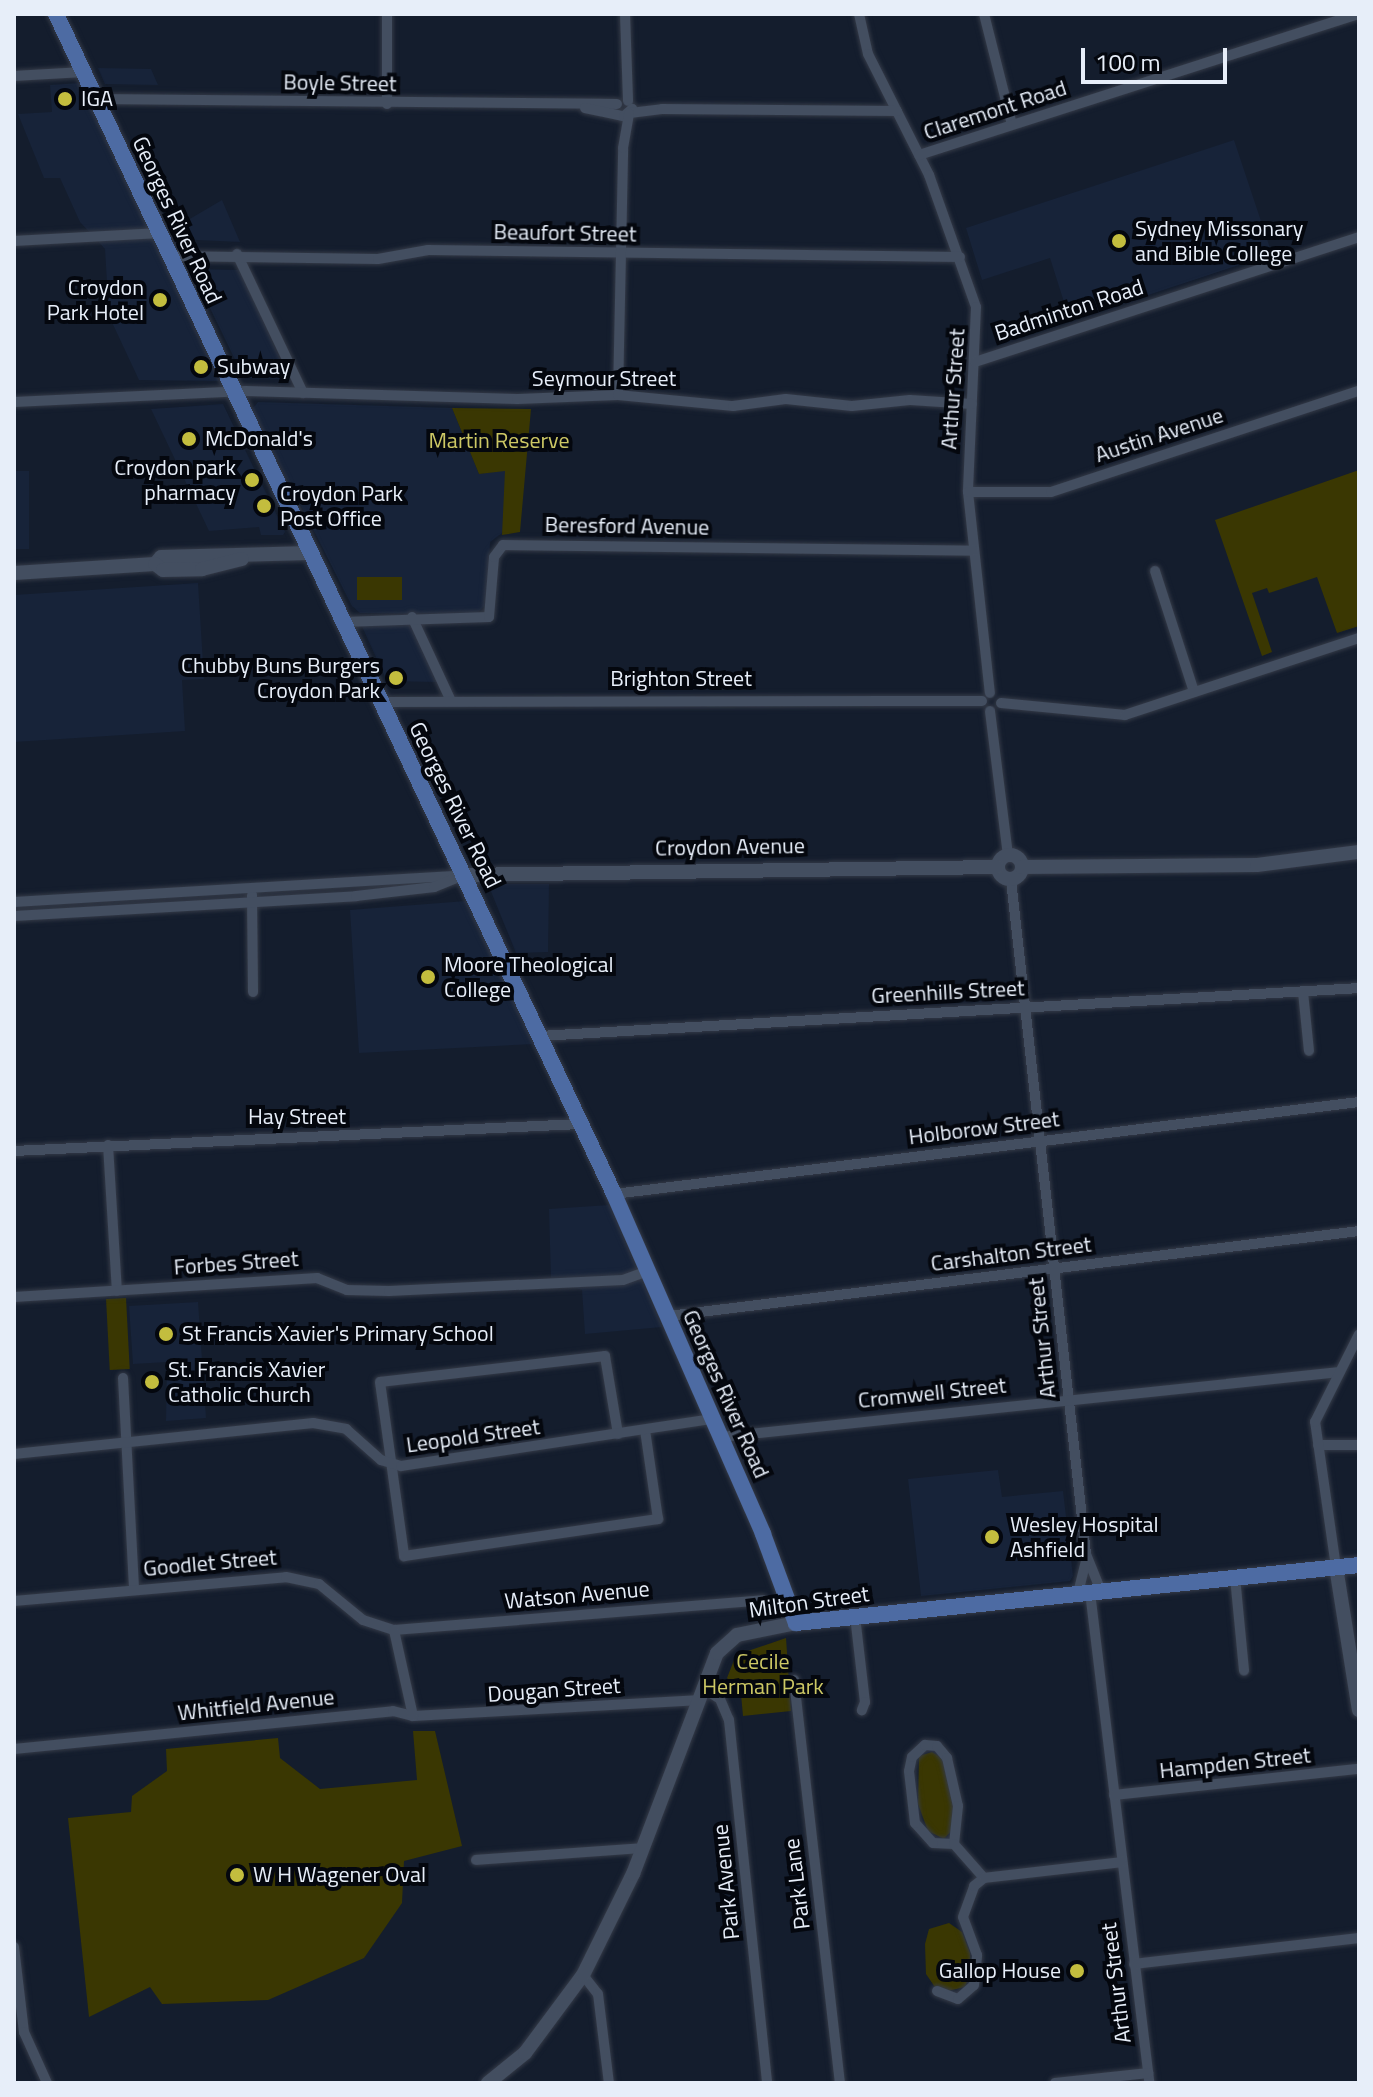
<!DOCTYPE html>
<html>
<head>
<meta charset="utf-8">
<style>
	body { margin:0 }
	#map { position:relative; width:1373px; height:2097px; overflow:hidden; background:#141d2d; font-family:"Titillium Web",sans-serif }
	div>[style] { position:absolute }
	[style*='--x'] { left:calc(var(--x)*1px); top:calc(var(--y)*1px); width:calc(var(--w)*1px); rotate:calc(var(--a)*1deg) }
	.built>* { inset:0; background:#172339; transform-origin:0 0 }
	.green>* { inset:0; background:#3a3702; transform-origin:0 0 }
	.roads { filter:drop-shadow(0 0 2px #343a47) drop-shadow(0 0 2px #343a47) }
	.street>* { height:10px; margin:-5px; padding:0 5px; transform-origin:5px; border-radius:5px; background:#434e60 }
	.secondary>* { height:14px; margin:-7px; padding:0 7px; transform-origin:7px; border-radius:7px; background:#434e60 }
	.secondary>.ring { margin:-7px; padding:0; box-sizing:content-box; background:none; border:14px solid #434e60; border-radius:50% }
	.primary>* { height:16px; margin:-8px; padding:0 8px; transform-origin:8px; border-radius:8px; background:#4d6ba3 }
	.dots>* { width:22px; height:22px; translate:-50% -50%; box-sizing:border-box; border:4px solid #04070e; border-radius:50% }
	span { translate:-50% -50%; white-space:nowrap; text-align:center; line-height:1.15; -webkit-text-stroke:8px #04070e; paint-order:stroke }
	.street-label { font-size:22px; color:#e7eef9 }
	.poi-label { font-size:22px; color:#e7eef9 }
	.left { translate:0 -50%; text-align:left }
	.right { translate:-100% -50%; text-align:right }
	.park-label { font-size:22px; color:#cdc865 }
	.frame { position:absolute; inset:0; border:16px solid #e7eef9; pointer-events:none }
	.scale { position:absolute; left:1081px; top:48px; width:146px; height:36px; box-sizing:border-box; border:4px solid #e7eef9; border-top:0; padding-left:10px; font-size:24px; line-height:28px; white-space:nowrap; color:#e7eef9; -webkit-text-stroke:6px #04070e; paint-order:stroke }
</style>
</head>
<body>
<div id="map">
	<div class="built">
		<div style="clip-path:polygon(98px 68px,151px 69px,158px 85px,105px 84px)"></div>
		<div style="clip-path:polygon(80px 83px,219px 381px,139px 380px,109px 316px,105px 249px,80px 222px,60px 178px,44px 178px,18px 114px,52px 112px,50px 85px)"></div>
		<div style="clip-path:polygon(1234px 140px,1272px 254px,1070px 321px,1050px 258px,982px 280px,966px 228px)"></div>
		<div style="clip-path:polygon(222px 200px,240px 242px,176px 239px,171px 230px)"></div>
		<div style="clip-path:polygon(196px 269px,240px 270px,289px 379px,244px 378px,193px 273px)"></div>
		<div style="clip-path:polygon(258px 402px,452px 408px,479px 474px,505px 470px,505px 531px,490px 542px,488px 603px,476px 614px,360px 613px,352px 606px,252px 409px)"></div>
		<div style="clip-path:polygon(223px 404px,285px 532px,283px 535px,261px 535px,259px 527px,209px 531px,151px 409px)"></div>
		<div style="left:14px;top:471px;width:15px;height:78px"></div>
		<div style="clip-path:polygon(198px 583px,204px 679px,182px 680px,185px 731px,14px 742px,14px 595px)"></div>
		<div style="clip-path:polygon(409px 621px,437px 682px,387px 681px,360px 622px)"></div>
		<div style="clip-path:polygon(488px 884px,549px 884px,548px 952px,516px 953px)"></div>
		<div style="clip-path:polygon(466px 901px,534px 1044px,359px 1053px,350px 910px)"></div>
		<div style="clip-path:polygon(609px 1205px,662px 1327px,585px 1334px,582px 1290px,551px 1279px,549px 1209px)"></div>
		<div style="clip-path:polygon(198px 1302px,206px 1418px,166px 1421px,167px 1362px,133px 1364px,129px 1306px)"></div>
		<div style="clip-path:polygon(998px 1470px,1002px 1497px,1063px 1491px,1073px 1576px,1070px 1581px,921px 1596px,908px 1479px)"></div>
	</div>
	<div class="green">
		<div style="clip-path:polygon(452px 408px,531px 409px,520px 532px,502px 535px,505px 471px,479px 474px)"></div>
		<div style="clip-path:polygon(1359px 470px,1359px 626px,1337px 633px,1317px 577px,1269px 593px,1267px 588px,1252px 593px,1272px 652px,1262px 656px,1215px 520px)"></div>
		<div style="left:357px;top:577px;width:45px;height:23px"></div>
		<div style="left:126px;top:1298px;width:71px;height:20px;rotate:87deg"></div>
		<div style="clip-path:polygon(786px 1638px,791px 1711px,743px 1716px,741px 1694px,727px 1678px,736px 1655px)"></div>
		<div style="clip-path:polygon(413px 1731px,435px 1731px,462px 1846px,404px 1861px,402px 1903px,364px 1958px,268px 2000px,162px 2004px,150px 1987px,89px 2017px,68px 1818px,131px 1812px,132px 1796px,167px 1771px,166px 1749px,278px 1738px,280px 1758px,320px 1789px,417px 1780px)"></div>
		<div style="clip-path:polygon(932px 1752px,944px 1759px,954px 1807px,953px 1829px,944px 1839px,928px 1831px,918px 1804px,919px 1756px)"></div>
		<div style="clip-path:polygon(949px 1923px,962px 1932px,970px 1953px,971px 1972px,965px 1987px,939px 1993px,926px 1974px,925px 1944px,929px 1929px)"></div>
	</div>
	<div class="roads">
		<div class="street">
			<div style="--x:625;--y:14;--w:87;--a:88"></div>
			<div style="--x:859;--y:14;--w:41;--a:77.3"></div>
			<div style="--x:868;--y:54;--w:136;--a:63.2"></div>
			<div style="--x:929;--y:175;--w:140;--a:70.4"></div>
			<div style="--x:976;--y:307;--w:185;--a:92.5"></div>
			<div style="--x:968;--y:492;--w:202;--a:83.8"></div>
			<div style="--x:984;--y:14;--w:114;--a:75.8"></div>
			<div style="--x:14;--y:76;--w:69;--a:-3.3"></div>
			<div style="--x:96;--y:99;--w:521;--a:0.55"></div>
			<div style="--x:387;--y:104;--w:90;--a:-90"></div>
			<div style="--x:585;--y:108;--w:40;--a:12"></div>
			<div style="--x:624;--y:116;--w:11;--a:-41"></div>
			<div style="--x:630;--y:113;--w:32;--a:-7"></div>
			<div style="--x:662;--y:109;--w:235;--a:0.5"></div>
			<div style="--x:919;--y:155;--w:460;--a:-17.8"></div>
			<div style="--x:14;--y:241;--w:146;--a:-3.1"></div>
			<div style="--x:237;--y:254;--w:154;--a:64.6"></div>
			<div style="--x:170;--y:256;--w:208;--a:0.8"></div>
			<div style="--x:378;--y:259;--w:51;--a:-10.2"></div>
			<div style="--x:428;--y:250;--w:532;--a:0.75"></div>
			<div style="--x:975;--y:362;--w:404;--a:-18"></div>
			<div style="--x:618;--y:395;--w:247;--a:-88.8"></div>
			<div style="--x:623;--y:148;--w:35;--a:-80"></div>
			<div style="--x:14;--y:402;--w:232;--a:-2.7"></div>
			<div style="--x:246;--y:391;--w:271;--a:1.7"></div>
			<div style="--x:517;--y:399;--w:101;--a:-2.3"></div>
			<div style="--x:618;--y:395;--w:116;--a:5.5"></div>
			<div style="--x:733;--y:406;--w:53;--a:-7.5"></div>
			<div style="--x:786;--y:399;--w:66;--a:6.1"></div>
			<div style="--x:852;--y:406;--w:58;--a:-5.9"></div>
			<div style="--x:910;--y:400;--w:62;--a:3.7"></div>
			<div style="--x:968;--y:492;--w:83;--a:0"></div>
			<div style="--x:1051;--y:492;--w:324;--a:-18.2"></div>
			<div style="--x:1155;--y:571;--w:127;--a:72.1"></div>
			<div style="--x:412;--y:617;--w:90;--a:65.1"></div>
			<div style="--x:343;--y:622;--w:146;--a:-2"></div>
			<div style="--x:489;--y:617;--w:60;--a:-85.2"></div>
			<div style="--x:494;--y:557;--w:15;--a:-53"></div>
			<div style="--x:503;--y:545;--w:471;--a:0.7"></div>
			<div style="--x:381;--y:702;--w:601;--a:-0.1"></div>
			<div style="--x:1001;--y:703;--w:125;--a:5.5"></div>
			<div style="--x:1125;--y:715;--w:246;--a:-18.2"></div>
			<div style="--x:990;--y:711;--w:145;--a:82.9"></div>
			<div style="--x:1011;--y:880;--w:678;--a:83.65"></div>
			<div style="--x:1086;--y:1554;--w:40;--a:68"></div>
			<div style="--x:252;--y:895;--w:97;--a:89.4"></div>
			<div style="--x:14;--y:902;--w:449;--a:-3.4"></div>
			<div style="--x:14;--y:916;--w:343;--a:-3.3"></div>
			<div style="--x:356;--y:896;--w:79;--a:-6.6"></div>
			<div style="--x:434;--y:887;--w:32;--a:-22"></div>
			<div style="--x:1303;--y:992;--w:59;--a:84.2"></div>
			<div style="--x:540;--y:1036;--w:820;--a:-3.35"></div>
			<div style="--x:108;--y:1145;--w:146;--a:86.5"></div>
			<div style="--x:14;--y:1151;--w:568;--a:-2.73"></div>
			<div style="--x:614;--y:1194;--w:751;--a:-7.04"></div>
			<div style="--x:14;--y:1297;--w:304;--a:-3.6"></div>
			<div style="--x:317;--y:1278;--w:32;--a:22"></div>
			<div style="--x:347;--y:1290;--w:42;--a:1.4"></div>
			<div style="--x:389;--y:1291;--w:234;--a:-2.7"></div>
			<div style="--x:623;--y:1280;--w:27;--a:-20"></div>
			<div style="--x:668;--y:1316;--w:696;--a:-7.01"></div>
			<div style="--x:123;--y:1378;--w:212;--a:87"></div>
			<div style="--x:618;--y:1434;--w:79;--a:-99.5"></div>
			<div style="--x:605;--y:1356;--w:226;--a:173.4"></div>
			<div style="--x:380;--y:1382;--w:176;--a:82.1"></div>
			<div style="--x:404;--y:1556;--w:257;--a:-8.3"></div>
			<div style="--x:658;--y:1519;--w:90;--a:-98.3"></div>
			<div style="--x:721;--y:1437;--w:622;--a:-5.99"></div>
			<div style="--x:1318;--y:1445;--w:41;--a:0"></div>
			<div style="--x:14;--y:1454;--w:301;--a:-5.9"></div>
			<div style="--x:313;--y:1423;--w:34;--a:10"></div>
			<div style="--x:346;--y:1429;--w:47;--a:41.5"></div>
			<div style="--x:381;--y:1460;--w:21;--a:17"></div>
			<div style="--x:401;--y:1466;--w:315;--a:-8.6"></div>
			<div style="--x:1336;--y:1567;--w:147;--a:-98.2"></div>
			<div style="--x:1315;--y:1422;--w:98;--a:-63.4"></div>
			<div style="--x:1235;--y:1577;--w:94;--a:84.5"></div>
			<div style="--x:1090;--y:1592;--w:495;--a:83.1"></div>
			<div style="--x:1078;--y:1593;--w:34;--a:-76"></div>
			<div style="--x:14;--y:1601;--w:273;--a:-5"></div>
			<div style="--x:286;--y:1577;--w:34;--a:12"></div>
			<div style="--x:319;--y:1584;--w:57;--a:39.3"></div>
			<div style="--x:363;--y:1620;--w:33;--a:18"></div>
			<div style="--x:394;--y:1630;--w:370;--a:-4.6"></div>
			<div style="--x:855;--y:1616;--w:87;--a:83.4"></div>
			<div style="--x:865;--y:1702;--w:9;--a:111"></div>
			<div style="--x:794;--y:1680;--w:406;--a:83.5"></div>
			<div style="--x:703;--y:1688;--w:20;--a:33"></div>
			<div style="--x:720;--y:1699;--w:23;--a:67"></div>
			<div style="--x:729;--y:1720;--w:365;--a:84"></div>
			<div style="--x:413;--y:1716;--w:284;--a:-3.2"></div>
			<div style="--x:14;--y:1749;--w:381;--a:-5.7"></div>
			<div style="--x:393;--y:1711;--w:21;--a:14"></div>
			<div style="--x:413;--y:1716;--w:88;--a:-102.5"></div>
			<div style="--x:1114;--y:1795;--w:246;--a:-6.1"></div>
			<div style="--x:954;--y:1844;--w:21;--a:-177"></div>
			<div style="--x:933;--y:1843;--w:27;--a:-132"></div>
			<div style="--x:915;--y:1823;--w:52;--a:-96.6"></div>
			<div style="--x:909;--y:1771;--w:14;--a:-78"></div>
			<div style="--x:912;--y:1757;--w:18;--a:-43"></div>
			<div style="--x:925;--y:1745;--w:12;--a:5"></div>
			<div style="--x:937;--y:1746;--w:16;--a:50"></div>
			<div style="--x:947;--y:1758;--w:49;--a:77.1"></div>
			<div style="--x:958;--y:1806;--w:38;--a:96"></div>
			<div style="--x:954;--y:1844;--w:45;--a:48.6"></div>
			<div style="--x:476;--y:1860;--w:168;--a:-4.1"></div>
			<div style="--x:14;--y:1947;--w:86;--a:83.3"></div>
			<div style="--x:24;--y:2032;--w:56;--a:65.7"></div>
			<div style="--x:1134;--y:1964;--w:226;--a:-6.6"></div>
			<div style="--x:583;--y:1975;--w:24;--a:52"></div>
			<div style="--x:598;--y:1994;--w:90;--a:83"></div>
			<div style="--x:937;--y:1991;--w:22;--a:21"></div>
			<div style="--x:958;--y:1999;--w:21;--a:-41"></div>
			<div style="--x:974;--y:1985;--w:30;--a:-84"></div>
			<div style="--x:977;--y:1955;--w:40;--a:-110.2"></div>
			<div style="--x:963;--y:1917;--w:33;--a:-70"></div>
			<div style="--x:974;--y:1886;--w:13;--a:-39"></div>
			<div style="--x:984;--y:1878;--w:139;--a:-6.6"></div>
			<div style="--x:1055;--y:2083;--w:94;--a:-6.1"></div>
		</div>
		<div class="secondary">
			<div style="--x:155;--y:564;--w:9;--a:-49"></div>
			<div style="--x:161;--y:557;--w:149;--a:-1.5"></div>
			<div style="--x:14;--y:573;--w:141;--a:-3.7"></div>
			<div style="--x:155;--y:564;--w:10;--a:37"></div>
			<div style="--x:163;--y:570;--w:39;--a:-1"></div>
			<div style="--x:202;--y:569;--w:41;--a:-14"></div>
			<div class="ring" style="left:998px;top:855px;width:10px;height:10px"></div>
			<div style="--x:1022;--y:867;--w:235;--a:-0.5"></div>
			<div style="--x:1257;--y:865;--w:103;--a:-7.3"></div>
			<div style="--x:464;--y:875;--w:533;--a:-0.86"></div>
			<div style="--x:1336;--y:1567;--w:145;--a:80.9"></div>
			<div style="--x:488;--y:2083;--w:48;--a:-39"></div>
			<div style="--x:525;--y:2053;--w:97;--a:-53.4"></div>
			<div style="--x:583;--y:1975;--w:113;--a:-63.7"></div>
			<div style="--x:633;--y:1874;--w:236;--a:-69.2"></div>
			<div style="--x:717;--y:1653;--w:27;--a:-42"></div>
			<div style="--x:737;--y:1635;--w:60;--a:-11.5"></div>
		</div>
		<div class="primary">
			<div style="--x:56;--y:14;--w:1305;--a:64.69"></div>
			<div style="--x:614;--y:1194;--w:371;--a:66.3"></div>
			<div style="--x:763;--y:1534;--w:95;--a:69.7"></div>
			<div style="--x:796;--y:1623;--w:566;--a:-5.88"></div>
		</div>
	</div>
	<div class="dots">
		<div style="left:65px;top:99px;background:#c3bd3e"></div>
		<div style="left:1119px;top:241px;background:#c3bd3e"></div>
		<div style="left:160px;top:300px;background:#c3bd3e"></div>
		<div style="left:201px;top:367px;background:#c3bd3e"></div>
		<div style="left:189px;top:439px;background:#c3bd3e"></div>
		<div style="left:252px;top:480px;background:#c3bd3e"></div>
		<div style="left:264px;top:506px;background:#c3bd3e"></div>
		<div style="left:396px;top:678px;background:#c3bd3e"></div>
		<div style="left:428px;top:977px;background:#c3bd3e"></div>
		<div style="left:166px;top:1334px;background:#c3bd3e"></div>
		<div style="left:152px;top:1382px;background:#c3bd3e"></div>
		<div style="left:992px;top:1537px;background:#c3bd3e"></div>
		<div style="left:237px;top:1875px;background:#c3bd3e"></div>
		<div style="left:1077px;top:1971px;background:#c3bd3e"></div>
	</div>
	<div class="street-label">
		<span style="left:340px;top:83px;rotate:1deg">Boyle Street</span>
		<span style="left:995px;top:110px;rotate:-18deg">Claremont Road</span>
		<span style="left:177px;top:220px;rotate:65deg">Georges River Road</span>
		<span style="left:565px;top:233px;rotate:1deg">Beaufort Street</span>
		<span style="left:1069px;top:310px;rotate:-18deg">Badminton Road</span>
		<span style="left:604px;top:379px">Seymour Street</span>
		<span style="left:953px;top:389px;rotate:-86deg">Arthur Street</span>
		<span style="left:1159px;top:435px;rotate:-18deg">Austin Avenue</span>
		<span style="left:627px;top:526px;rotate:1deg">Beresford Avenue</span>
		<span style="left:681px;top:679px">Brighton Street</span>
		<span style="left:455px;top:805px;rotate:64deg">Georges River Road</span>
		<span style="left:730px;top:847px;rotate:-1deg">Croydon Avenue</span>
		<span style="left:948px;top:992px;rotate:-3deg">Greenhills Street</span>
		<span style="left:297px;top:1117px">Hay Street</span>
		<span style="left:984px;top:1128px;rotate:-7deg">Holborow Street</span>
		<span style="left:1011px;top:1254px;rotate:-7deg">Carshalton Street</span>
		<span style="left:236px;top:1263px;rotate:-4deg">Forbes Street</span>
		<span style="left:1042px;top:1338px;rotate:-96deg">Arthur Street</span>
		<span style="left:932px;top:1393px;rotate:-6deg">Cromwell Street</span>
		<span style="left:726px;top:1394px;rotate:66deg">Georges River Road</span>
		<span style="left:473px;top:1436px;rotate:-8deg">Leopold Street</span>
		<span style="left:210px;top:1563px;rotate:-5deg">Goodlet Street</span>
		<span style="left:577px;top:1595px;rotate:-5deg">Watson Avenue</span>
		<span style="left:809px;top:1602px;rotate:-8deg">Milton Street</span>
		<span style="left:554px;top:1690px;rotate:-4deg">Dougan Street</span>
		<span style="left:256px;top:1705px;rotate:-6deg">Whitfield Avenue</span>
		<span style="left:1235px;top:1763px;rotate:-6deg">Hampden Street</span>
		<span style="left:726px;top:1882px;rotate:-96deg">Park Avenue</span>
		<span style="left:797px;top:1884px;rotate:-97deg">Park Lane</span>
		<span style="left:1116px;top:1983px;rotate:-97deg">Arthur Street</span>
	</div>
	<div class="poi-label">
		<span class="left" style="left:81px;top:99px">IGA</span>
		<span class="left" style="left:1135px;top:241px">Sydney Missonary<br>and Bible College</span>
		<span class="right" style="left:144px;top:300px">Croydon<br>Park Hotel</span>
		<span class="left" style="left:217px;top:367px">Subway</span>
		<span class="left" style="left:205px;top:439px">McDonald's</span>
		<span class="right" style="left:236px;top:480px">Croydon park<br>pharmacy</span>
		<span class="left" style="left:280px;top:506px">Croydon Park<br>Post Office</span>
		<span class="right" style="left:380px;top:678px">Chubby Buns Burgers<br>Croydon Park</span>
		<span class="left" style="left:444px;top:977px">Moore Theological<br>College</span>
		<span class="left" style="left:182px;top:1334px">St Francis Xavier's Primary School</span>
		<span class="left" style="left:168px;top:1382px">St. Francis Xavier<br>Catholic Church</span>
		<span class="left" style="left:1010px;top:1537px">Wesley Hospital<br>Ashfield</span>
		<span class="left" style="left:253px;top:1875px">W H Wagener Oval</span>
		<span class="right" style="left:1061px;top:1971px">Gallop House</span>
	</div>
	<div class="park-label">
		<span style="left:499px;top:441px">Martin Reserve</span>
		<span style="left:763px;top:1674px">Cecile<br>Herman Park</span>
	</div>
	<div class="frame"></div>
	<div class="scale">100 m</div>
</div>
</body>
</html>
